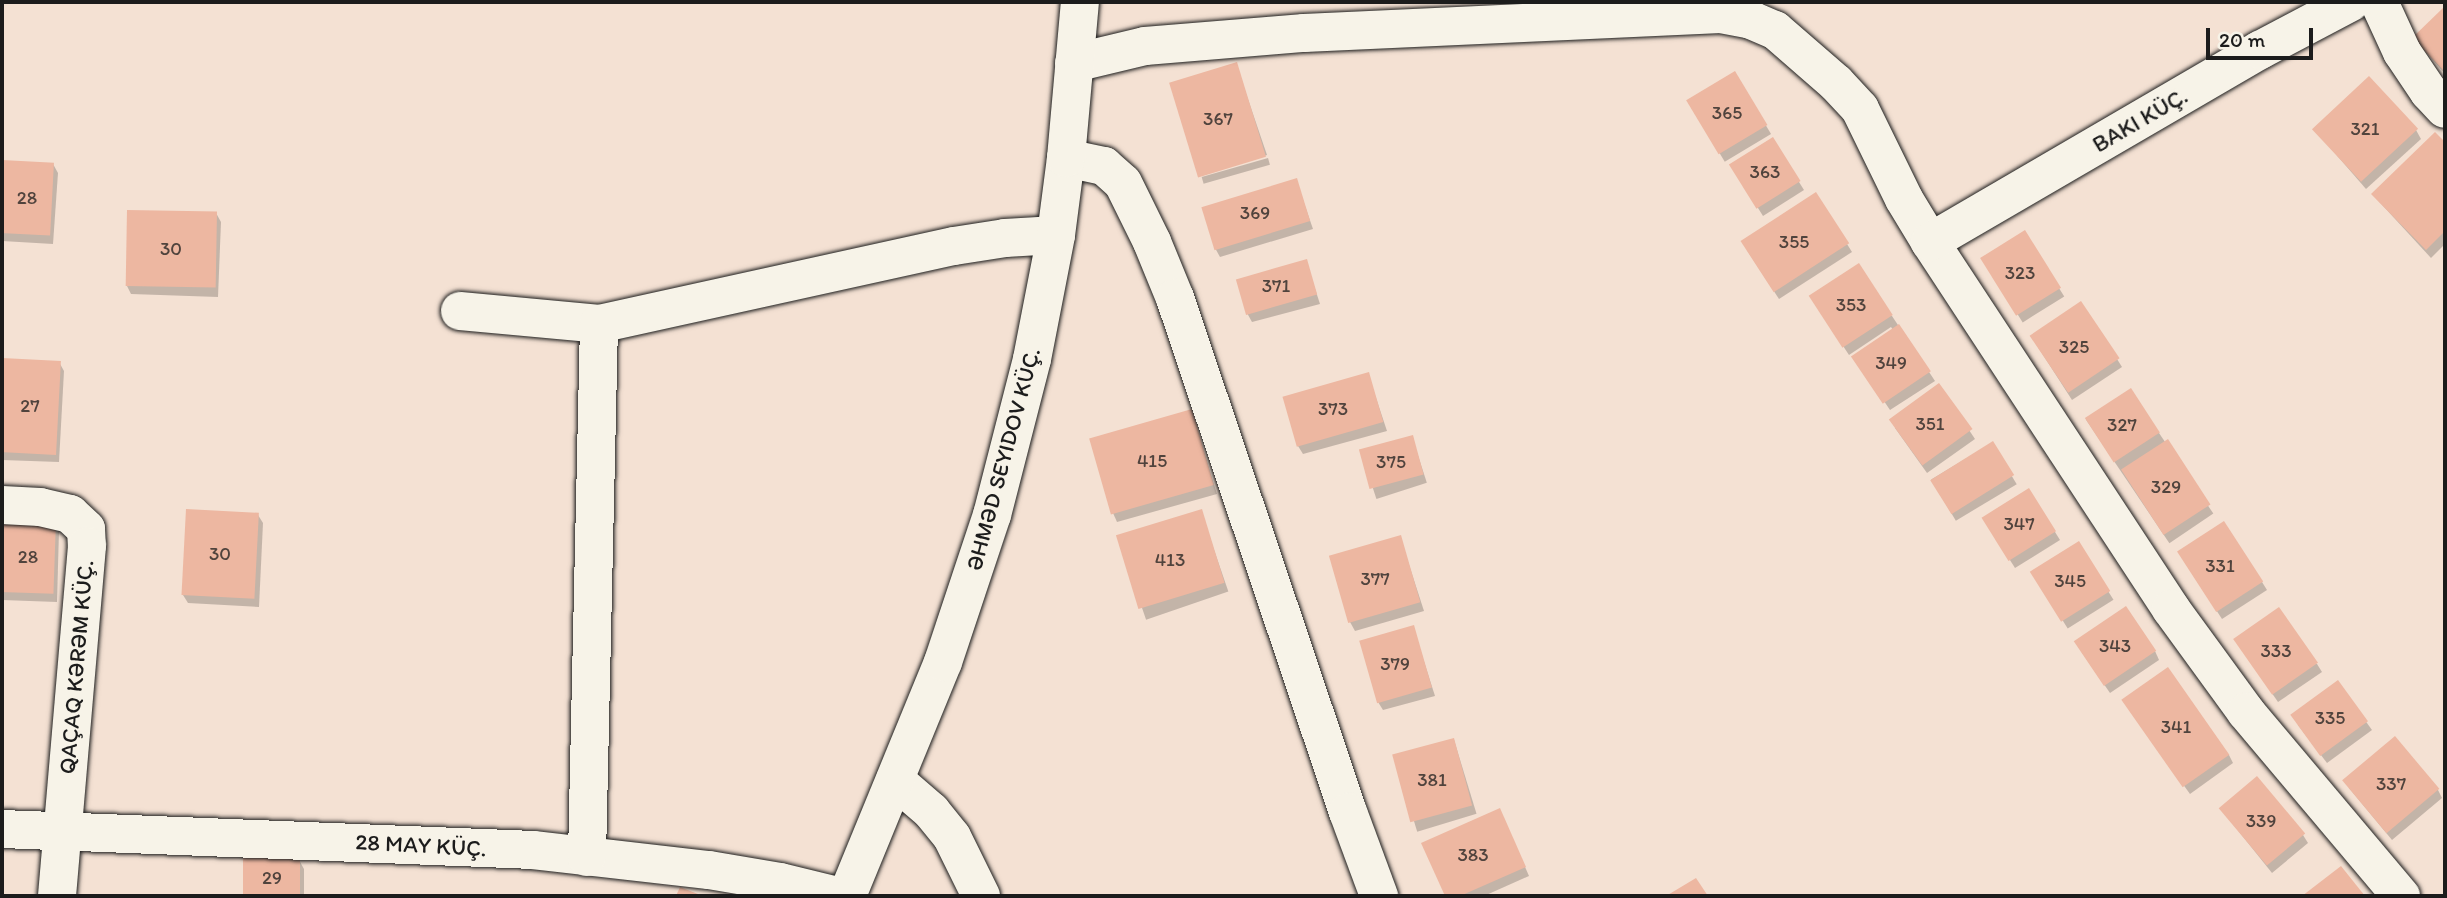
<!DOCTYPE html>
<html>
<head>
<meta charset="utf-8">
<style>
	body { margin:0 }
	#map { position:relative; width:2447px; height:898px; overflow:hidden; background:#f4e1d3; font-family:Itim,sans-serif }
	div>[style] { position:absolute }
	[style*='--x'] { left:calc(var(--x)*1px); top:calc(var(--y)*1px); width:calc(var(--w)*1px); rotate:calc(var(--a)*1deg) }
	.shadow>* { inset:0; background:#0003; transform-origin:0 0 }
	.building>* { inset:0; background:#edb7a1; transform-origin:0 0 }
	.roads { filter:drop-shadow(0 0 2px #1c1c1c) drop-shadow(0 0 2px #1c1c1c) }
	.minor>* { height:38px; margin:-19px; padding:0 19px; transform-origin:19px; border-radius:19px; background:#f7f3e8 }
	span { translate:-50% -50%; white-space:nowrap; text-align:center; line-height:1.15; -webkit-text-stroke:6px #f7f3e8; paint-order:stroke }
	.number-label { font-size:19px; color:#50433d }
	.number-label span { -webkit-text-stroke-width:0 }
	.street-label { font-size:23px; color:#1c1c1c }
	.frame { position:absolute; inset:0; border:4px solid #1c1c1c; pointer-events:none }
	.scale { position:absolute; left:2206px; top:28px; width:107px; height:32px; box-sizing:border-box; border:4px solid #1c1c1c; border-top:0; padding-left:9px; font-size:21px; line-height:24px; white-space:nowrap; color:#1c1c1c; -webkit-text-stroke:5px #f7f3e8; paint-order:stroke }
</style>
</head>
<body>
<div id="map">
	<div class="shadow">
		<div style="clip-path:polygon(2445px 8px,2445px 74px,2414px 38px)"></div>
		<div style="clip-path:polygon(1236px 64px,1267px 155px,1200px 176px)"></div>
		<div style="left:1735px;top:74px;width:70px;height:54px;rotate:59deg"></div>
		<div style="clip-path:polygon(2314px 129px,2416px 130px,2421px 139px,2366px 189px)"></div>
		<div style="clip-path:polygon(2435px 134px,2445px 145px,2445px 244px,2431px 258px,2373px 195px)"></div>
		<div style="clip-path:polygon(1772px 139px,1804px 190px,1763px 216px,1736px 173px)"></div>
		<div style="left:1268px;top:158px;width:7px;height:69px;rotate:74deg"></div>
		<div style="clip-path:polygon(2px 161px,53px 164px,58px 173px,53px 244px,2px 241px)"></div>
		<div style="clip-path:polygon(1296px 180px,1313px 229px,1220px 257px,1215px 248px)"></div>
		<div style="clip-path:polygon(216px 213px,221px 222px,218px 297px,131px 294px,127px 286px)"></div>
		<div style="left:2024px;top:232px;width:76px;height:49px;rotate:58deg"></div>
		<div style="clip-path:polygon(1847px 244px,1852px 252px,1779px 299px,1747px 250px)"></div>
		<div style="clip-path:polygon(1306px 261px,1320px 304px,1252px 322px,1247px 313px)"></div>
		<div style="clip-path:polygon(1816px 305px,1892px 316px,1935px 381px,1890px 410px,1859px 364px,1893px 330px,1891px 327px,1849px 355px)"></div>
		<div style="clip-path:polygon(2036px 344px,2117px 359px,2122px 367px,2072px 400px)"></div>
		<div style="clip-path:polygon(2px 359px,59px 362px,64px 371px,59px 462px,2px 460px)"></div>
		<div style="clip-path:polygon(1368px 374px,1387px 431px,1303px 454px,1298px 446px)"></div>
		<div style="clip-path:polygon(1939px 385px,1975px 439px,1927px 473px,1895px 428px)"></div>
		<div style="left:2130px;top:390px;width:149px;height:53px;rotate:56deg"></div>
		<div style="clip-path:polygon(1191px 411px,1217px 494px,1117px 522px,1113px 513px)"></div>
		<div style="left:1412px;top:437px;width:48px;height:53px;rotate:72deg"></div>
		<div style="left:1992px;top:443px;width:48px;height:71px;rotate:59deg"></div>
		<div style="left:1201px;top:512px;width:84px;height:87px;rotate:71deg"></div>
		<div style="clip-path:polygon(258px 515px,263px 523px,259px 607px,188px 603px,183px 595px)"></div>
		<div style="clip-path:polygon(1984px 519px,2055px 532px,2060px 540px,2015px 568px)"></div>
		<div style="clip-path:polygon(2px 520px,59px 531px,57px 602px,2px 600px)"></div>
		<div style="clip-path:polygon(1400px 537px,1424px 611px,1355px 631px,1350px 622px)"></div>
		<div style="left:2078px;top:543px;width:67px;height:54px;rotate:58deg"></div>
		<div style="clip-path:polygon(2184px 561px,2262px 582px,2267px 590px,2222px 619px)"></div>
		<div style="clip-path:polygon(1413px 627px,1435px 696px,1383px 710px,1378px 702px)"></div>
		<div style="clip-path:polygon(2240px 647px,2317px 664px,2322px 672px,2278px 702px)"></div>
		<div style="clip-path:polygon(2081px 651px,2155px 651px,2159px 660px,2110px 693px)"></div>
		<div style="clip-path:polygon(2338px 683px,2372px 730px,2327px 763px,2298px 725px)"></div>
		<div style="clip-path:polygon(2129px 709px,2229px 755px,2233px 763px,2190px 794px)"></div>
		<div style="left:1454px;top:740px;width:77px;height:62px;rotate:73deg"></div>
		<div style="clip-path:polygon(2349px 788px,2438px 790px,2442px 798px,2392px 840px)"></div>
		<div style="clip-path:polygon(2220px 808px,2303px 835px,2308px 843px,2272px 873px)"></div>
		<div style="clip-path:polygon(1504px 819px,1529px 876px,1484px 896px,1447px 896px,1423px 844px)"></div>
		<div style="clip-path:polygon(299px 860px,304px 869px,304px 896px,245px 896px,245px 861px)"></div>
	</div>
	<div class="building">
		<div style="clip-path:polygon(2445px 6px,2445px 72px,2412px 38px)"></div>
		<div style="left:1237px;top:62px;width:99px;height:71px;rotate:73deg"></div>
		<div style="left:1735px;top:71px;width:63px;height:57px;rotate:59deg"></div>
		<div style="left:2369px;top:76px;width:72px;height:78px;rotate:47deg"></div>
		<div style="clip-path:polygon(2435px 132px,2445px 142px,2445px 231px,2426px 250px,2371px 194px)"></div>
		<div style="left:1773px;top:137px;width:52px;height:52px;rotate:58deg"></div>
		<div style="left:2px;top:160px;width:52px;height:73px;rotate:3deg"></div>
		<div style="left:1297px;top:178px;width:45px;height:100px;rotate:73deg"></div>
		<div style="left:1816px;top:192px;width:61px;height:90px;rotate:57deg"></div>
		<div style="left:127px;top:210px;width:90px;height:76px;rotate:1deg"></div>
		<div style="left:2025px;top:230px;width:68px;height:53px;rotate:58deg"></div>
		<div style="left:1307px;top:259px;width:37px;height:74px;rotate:74deg"></div>
		<div style="left:1859px;top:263px;width:62px;height:60px;rotate:57deg"></div>
		<div style="left:2081px;top:301px;width:69px;height:62px;rotate:56deg"></div>
		<div style="left:1899px;top:324px;width:57px;height:58px;rotate:56deg"></div>
		<div style="left:2px;top:358px;width:59px;height:94px;rotate:3deg"></div>
		<div style="left:1369px;top:372px;width:52px;height:90px;rotate:74deg"></div>
		<div style="left:1939px;top:383px;width:57px;height:62px;rotate:54deg"></div>
		<div style="left:2131px;top:388px;width:53px;height:55px;rotate:57deg"></div>
		<div style="left:1192px;top:409px;width:79px;height:107px;rotate:74deg"></div>
		<div style="left:1413px;top:435px;width:41px;height:56px;rotate:75deg"></div>
		<div style="left:2168px;top:439px;width:78px;height:56px;rotate:57deg"></div>
		<div style="left:1993px;top:441px;width:40px;height:74px;rotate:58deg"></div>
		<div style="left:2029px;top:488px;width:51px;height:56px;rotate:58deg"></div>
		<div style="left:186px;top:509px;width:73px;height:86px;rotate:3deg"></div>
		<div style="left:1202px;top:509px;width:77px;height:90px;rotate:73deg"></div>
		<div style="left:2px;top:519px;width:54px;height:73px;rotate:2deg"></div>
		<div style="left:2224px;top:521px;width:72px;height:56px;rotate:57deg"></div>
		<div style="left:1401px;top:535px;width:70px;height:75px;rotate:74deg"></div>
		<div style="left:2079px;top:541px;width:59px;height:58px;rotate:58deg"></div>
		<div style="left:2126px;top:606px;width:54px;height:63px;rotate:56deg"></div>
		<div style="left:2279px;top:607px;width:68px;height:56px;rotate:55deg"></div>
		<div style="left:1414px;top:625px;width:65px;height:57px;rotate:74deg"></div>
		<div style="left:2168px;top:667px;width:107px;height:57px;rotate:55deg"></div>
		<div style="left:2338px;top:680px;width:51px;height:59px;rotate:54deg"></div>
		<div style="left:2395px;top:736px;width:69px;height:69px;rotate:50deg"></div>
		<div style="left:1454px;top:738px;width:70px;height:64px;rotate:75deg"></div>
		<div style="left:2257px;top:776px;width:75px;height:50px;rotate:50deg"></div>
		<div style="clip-path:polygon(1500px 808px,1526px 867px,1460px 896px,1445px 896px,1421px 843px)"></div>
		<div style="left:300px;top:858px;width:38px;height:57px;rotate:90deg"></div>
		<div style="clip-path:polygon(2341px 866px,2365px 896px,2302px 896px)"></div>
		<div style="clip-path:polygon(1696px 878px,1708px 896px,1666px 896px)"></div>
		<div style="clip-path:polygon(680px 887px,703px 896px,676px 896px)"></div>
	</div>
	<div class="roads">
		<div class="minor">
			<div style="--x:2379;--y:2;--w:55;--a:65.3"></div>
			<div style="--x:2402;--y:52;--w:48;--a:56"></div>
			<div style="--x:2429;--y:92;--w:23;--a:47"></div>
			<div style="--x:1074;--y:63;--w:73;--a:-13.5"></div>
			<div style="--x:1145;--y:46;--w:160;--a:-4.7"></div>
			<div style="--x:1304;--y:33;--w:417;--a:-2.6"></div>
			<div style="--x:1721;--y:14;--w:31;--a:11"></div>
			<div style="--x:1751;--y:20;--w:26;--a:23"></div>
			<div style="--x:1775;--y:30;--w:81;--a:41"></div>
			<div style="--x:1836;--y:83;--w:35;--a:47"></div>
			<div style="--x:1860;--y:109;--w:100;--a:63.9"></div>
			<div style="--x:1904;--y:199;--w:50;--a:58.8"></div>
			<div style="--x:1930;--y:242;--w:439;--a:56.7"></div>
			<div style="--x:2171;--y:609;--w:127;--a:53.9"></div>
			<div style="--x:2246;--y:712;--w:241;--a:49.9"></div>
			<div style="--x:1066;--y:158;--w:39;--a:12"></div>
			<div style="--x:1104;--y:166;--w:25;--a:42"></div>
			<div style="--x:1123;--y:183;--w:66;--a:63.8"></div>
			<div style="--x:1152;--y:242;--w:61;--a:67.7"></div>
			<div style="--x:1175;--y:298;--w:542;--a:71.4"></div>
			<div style="--x:1348;--y:812;--w:90;--a:69.7"></div>
			<div style="--x:1930;--y:242;--w:382;--a:-30.2"></div>
			<div style="--x:2260;--y:50;--w:103;--a:-27.8"></div>
			<div style="--x:460;--y:311;--w:140;--a:5.3"></div>
			<div style="--x:2;--y:505;--w:38;--a:3"></div>
			<div style="--x:40;--y:507;--w:31;--a:13"></div>
			<div style="--x:70;--y:514;--w:22;--a:43"></div>
			<div style="--x:86;--y:529;--w:17;--a:87"></div>
			<div style="--x:87;--y:546;--w:351;--a:94.9"></div>
			<div style="--x:895;--y:780;--w:48;--a:40.7"></div>
			<div style="--x:931;--y:811;--w:33;--a:51"></div>
			<div style="--x:952;--y:837;--w:66;--a:63.8"></div>
			<div style="--x:2;--y:829;--w:531;--a:2.26"></div>
			<div style="--x:533;--y:850;--w:177;--a:6.5"></div>
			<div style="--x:709;--y:870;--w:72;--a:9.6"></div>
			<div style="--x:780;--y:882;--w:59;--a:13.8"></div>
			<div style="--x:587;--y:857;--w:533;--a:-88.71"></div>
			<div style="--x:599;--y:324;--w:363;--a:-12.4"></div>
			<div style="--x:954;--y:246;--w:52;--a:-8.9"></div>
			<div style="--x:1005;--y:238;--w:51;--a:-3.4"></div>
			<div style="--x:847;--y:896;--w:253;--a:-67.7"></div>
			<div style="--x:943;--y:662;--w:155;--a:-71.6"></div>
			<div style="--x:992;--y:515;--w:161;--a:-75.6"></div>
			<div style="--x:1032;--y:359;--w:126;--a:-79"></div>
			<div style="--x:1056;--y:235;--w:78;--a:-82.6"></div>
			<div style="--x:1066;--y:158;--w:157;--a:-84.9"></div>
		</div>
	</div>
	<div class="number-label">
		<span style="left:1727px;top:113px">365</span>
		<span style="left:1218px;top:119px">367</span>
		<span style="left:2365px;top:129px">321</span>
		<span style="left:1765px;top:172px">363</span>
		<span style="left:27px;top:198px">28</span>
		<span style="left:1255px;top:213px">369</span>
		<span style="left:1794px;top:242px">355</span>
		<span style="left:171px;top:249px">30</span>
		<span style="left:2020px;top:273px">323</span>
		<span style="left:1276px;top:286px">371</span>
		<span style="left:1851px;top:305px">353</span>
		<span style="left:2074px;top:347px">325</span>
		<span style="left:1891px;top:363px">349</span>
		<span style="left:30px;top:406px">27</span>
		<span style="left:1333px;top:409px">373</span>
		<span style="left:1930px;top:424px">351</span>
		<span style="left:2122px;top:425px">327</span>
		<span style="left:1152px;top:461px">415</span>
		<span style="left:1391px;top:462px">375</span>
		<span style="left:2166px;top:487px">329</span>
		<span style="left:2019px;top:524px">347</span>
		<span style="left:220px;top:554px">30</span>
		<span style="left:28px;top:557px">28</span>
		<span style="left:1170px;top:560px">413</span>
		<span style="left:2220px;top:566px">331</span>
		<span style="left:1375px;top:579px">377</span>
		<span style="left:2070px;top:581px">345</span>
		<span style="left:2115px;top:646px">343</span>
		<span style="left:2276px;top:651px">333</span>
		<span style="left:1395px;top:664px">379</span>
		<span style="left:2330px;top:718px">335</span>
		<span style="left:2176px;top:727px">341</span>
		<span style="left:1432px;top:780px">381</span>
		<span style="left:2391px;top:784px">337</span>
		<span style="left:2261px;top:821px">339</span>
		<span style="left:1473px;top:855px">383</span>
		<span style="left:272px;top:878px">29</span>
	</div>
	<div class="street-label">
		<span style="left:2140px;top:120px;rotate:-30deg">BAKI KÜÇ.</span>
		<span style="left:1003px;top:459px;rotate:-75deg">ƏHMƏD SEYIDOV KÜÇ.</span>
		<span style="left:76px;top:667px;rotate:-85deg">QAÇAQ KƏRƏM KÜÇ.</span>
		<span style="left:421px;top:845px;rotate:3deg">28 MAY KÜÇ.</span>
	</div>
	<div class="frame"></div>
	<div class="scale">20 m</div>
</div>
</body>
</html>
